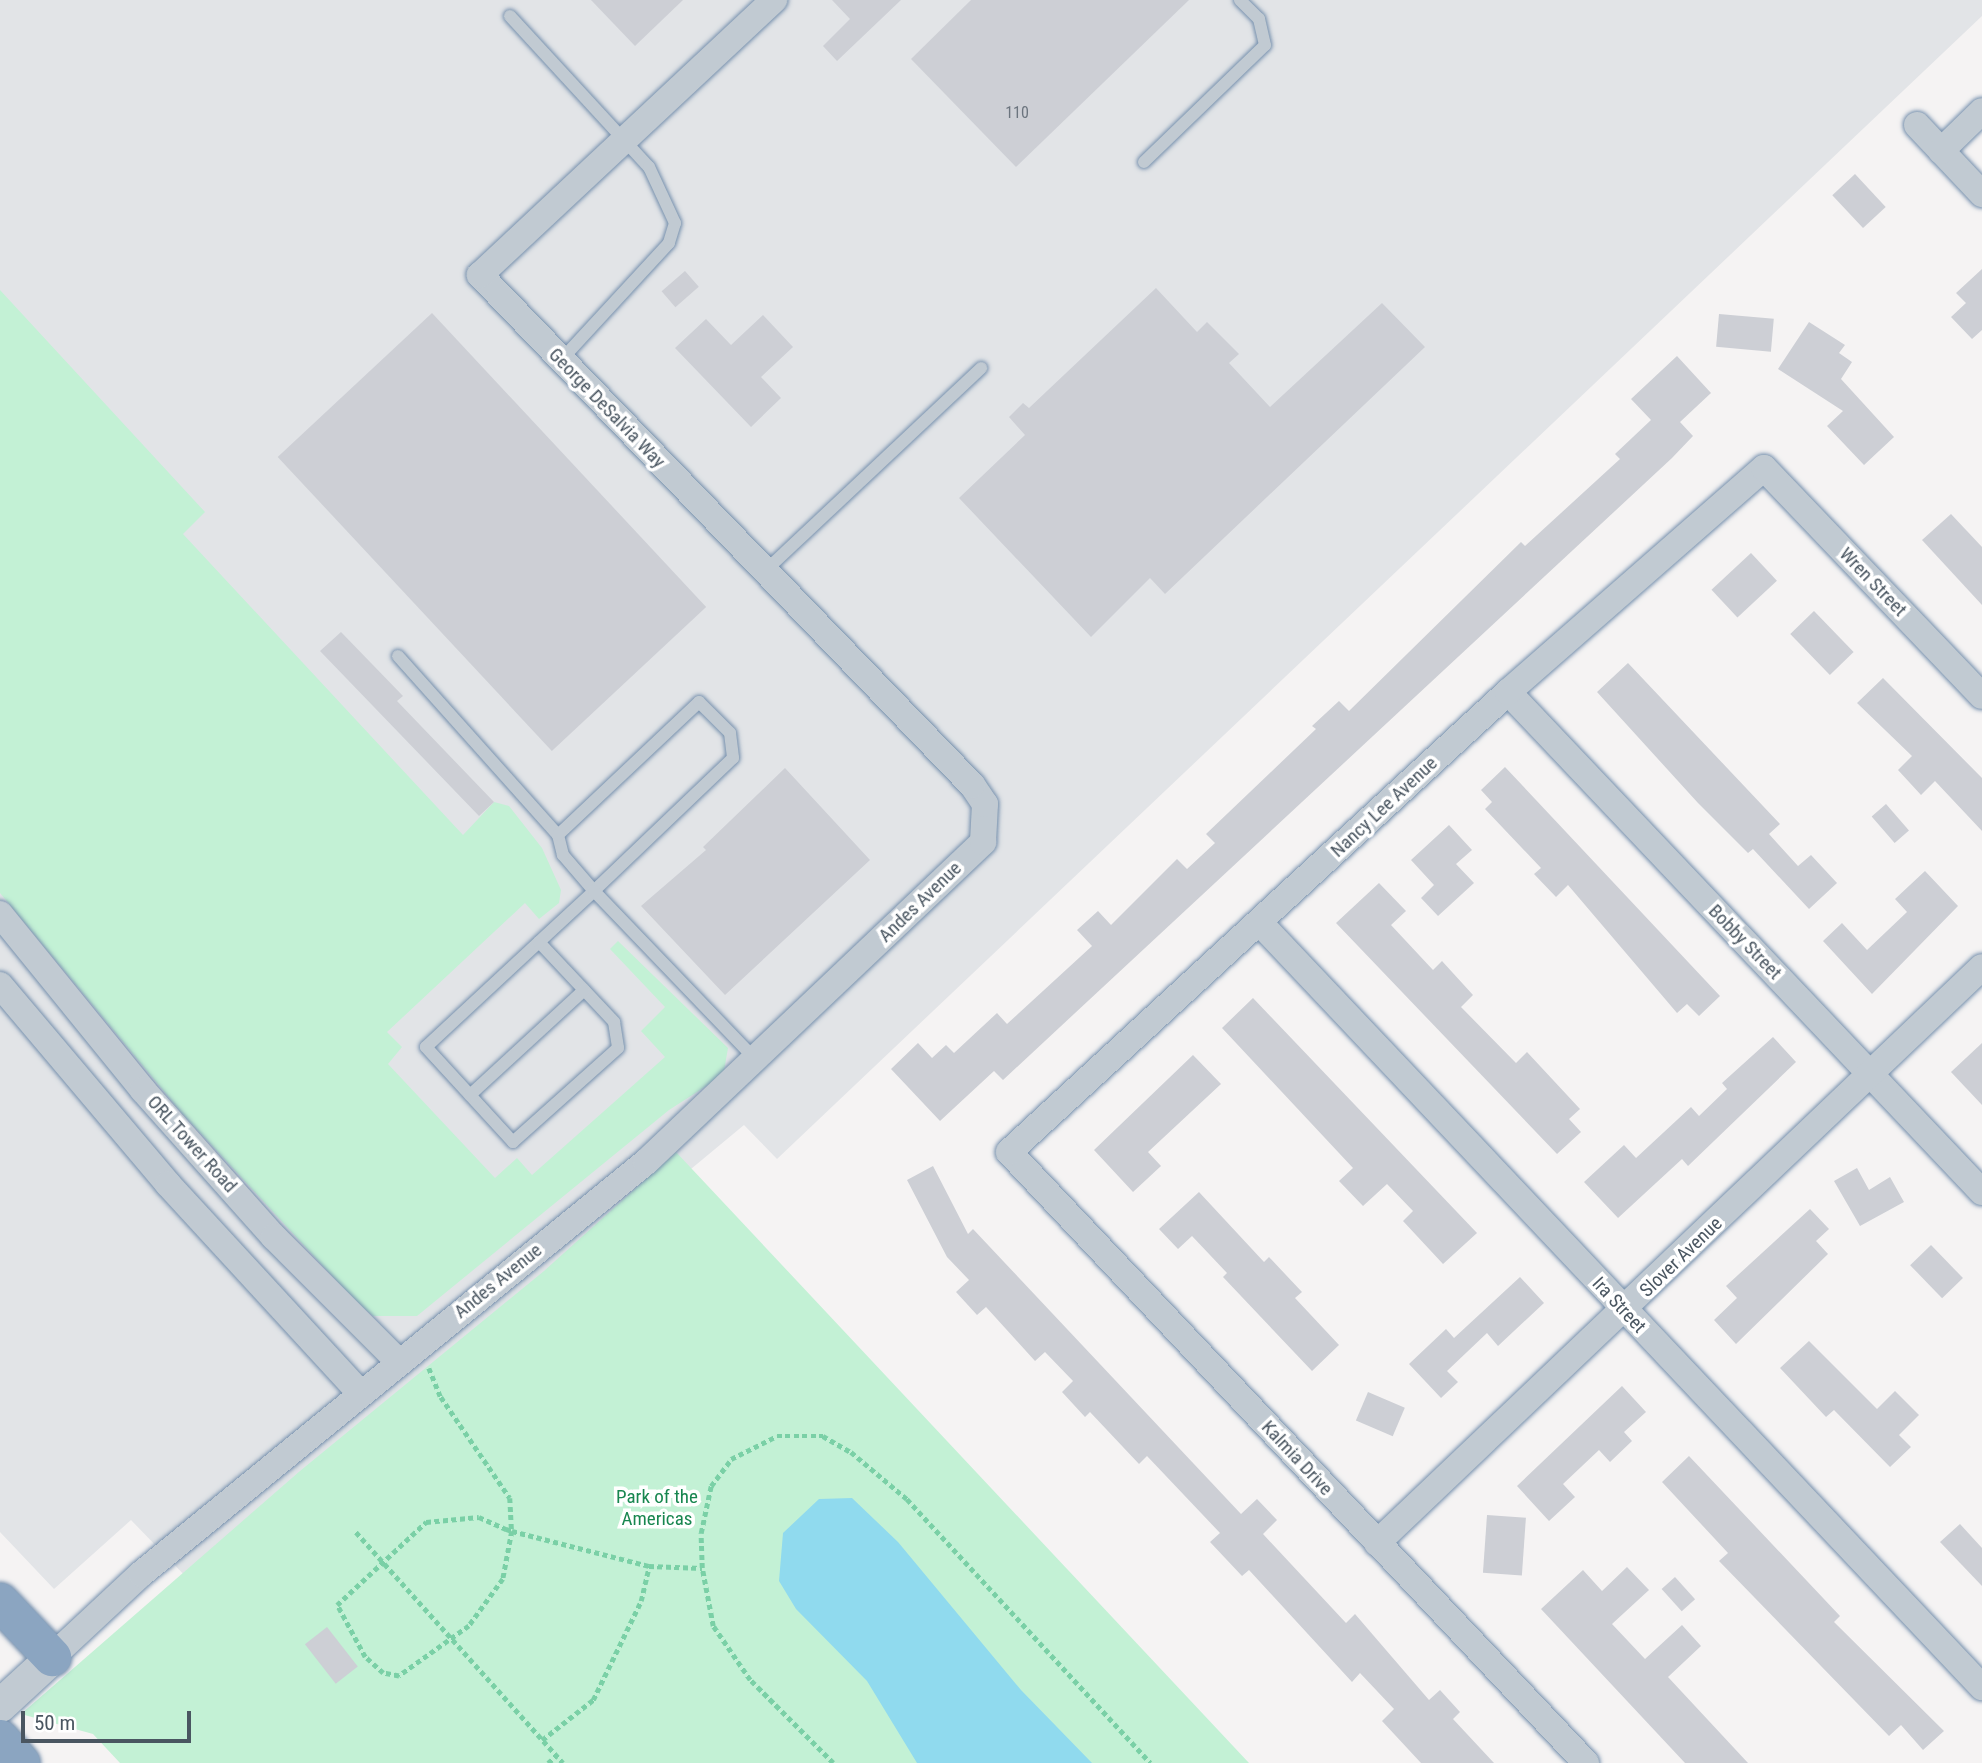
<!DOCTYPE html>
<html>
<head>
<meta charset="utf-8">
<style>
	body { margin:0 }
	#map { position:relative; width:1982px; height:1763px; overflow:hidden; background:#f5f3f3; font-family:"Roboto Condensed",sans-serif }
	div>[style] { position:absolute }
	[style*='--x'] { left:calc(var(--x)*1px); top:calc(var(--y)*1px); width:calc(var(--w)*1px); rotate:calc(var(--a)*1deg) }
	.airport>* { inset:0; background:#e2e4e7 }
	.green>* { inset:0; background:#c3f1d5 }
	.water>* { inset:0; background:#90daee }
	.building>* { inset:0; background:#cdcfd5; transform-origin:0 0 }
	.path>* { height:4.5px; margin-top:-2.25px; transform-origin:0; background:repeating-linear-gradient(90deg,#7ad0a6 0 5px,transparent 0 8.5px) }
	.roads { filter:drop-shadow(0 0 2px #7690ad) drop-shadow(0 0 2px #7690ad) }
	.service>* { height:12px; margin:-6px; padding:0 6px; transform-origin:6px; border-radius:6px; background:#c1cad2 }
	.minor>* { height:26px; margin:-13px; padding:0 13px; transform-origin:13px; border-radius:13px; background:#c1cad2 }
	.tertiary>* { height:33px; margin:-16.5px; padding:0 16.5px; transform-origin:16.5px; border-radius:16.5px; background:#c1cad2 }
	.motorway>* { height:38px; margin:-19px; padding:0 19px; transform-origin:19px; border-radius:19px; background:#8ba5c1 }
	span { translate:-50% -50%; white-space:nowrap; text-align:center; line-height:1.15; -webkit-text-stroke:7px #fff; paint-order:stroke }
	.number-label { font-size:16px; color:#6b747e }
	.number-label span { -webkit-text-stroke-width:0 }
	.street-label { font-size:19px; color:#4a5661 }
	.park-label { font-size:19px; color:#17864f }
	.scale { position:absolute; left:21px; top:1711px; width:170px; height:32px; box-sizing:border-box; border:4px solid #4a5661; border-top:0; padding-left:9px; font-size:21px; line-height:24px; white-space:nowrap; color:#4a5661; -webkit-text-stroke:5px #fff; paint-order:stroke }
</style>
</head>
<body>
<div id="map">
	<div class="airport">
		<div style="clip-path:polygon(0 0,1982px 0,1982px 16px,777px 1159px,744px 1125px,192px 1583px,131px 1520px,54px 1589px,0 1532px)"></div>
	</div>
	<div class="green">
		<div style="clip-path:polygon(0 290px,205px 512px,183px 534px,463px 835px,494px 802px,509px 806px,542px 848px,561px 890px,559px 903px,539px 919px,525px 903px,387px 1032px,402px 1047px,388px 1064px,495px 1178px,517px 1158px,532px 1175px,665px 1057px,641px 1031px,665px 1007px,610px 949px,618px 941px,728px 1048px,724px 1071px,708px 1085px,669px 1110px,417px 1316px,373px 1316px,356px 1302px,180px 1111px,0 893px)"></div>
		<div style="clip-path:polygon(676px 1152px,1249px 1763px,120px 1763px,93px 1734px,21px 1714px,300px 1471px,544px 1271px)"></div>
	</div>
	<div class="water">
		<div style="clip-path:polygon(852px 1498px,898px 1542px,1021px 1690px,1092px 1763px,917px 1763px,867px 1681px,796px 1609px,779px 1581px,783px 1533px,819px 1499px)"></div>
	</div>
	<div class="building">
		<div style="clip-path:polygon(591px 0,683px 0,635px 46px)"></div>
		<div style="clip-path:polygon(832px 0,901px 0,837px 61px,823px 46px,850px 19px)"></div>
		<div style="clip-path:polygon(971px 0,1189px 0,1016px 167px,911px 59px)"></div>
		<div style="left:1855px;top:174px;width:45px;height:31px;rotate:47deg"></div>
		<div style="clip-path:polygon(1982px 269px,1982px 330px,1972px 339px,1951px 317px,1966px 303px,1956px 293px)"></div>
		<div style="left:685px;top:271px;width:21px;height:31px;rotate:49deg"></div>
		<div style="clip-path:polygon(1156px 288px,1197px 332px,1207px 322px,1239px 354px,1229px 363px,1270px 407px,1382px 303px,1425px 347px,1165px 594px,1150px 578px,1091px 637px,959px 498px,1025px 435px,1009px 417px,1023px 403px,1029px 408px)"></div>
		<div style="left:432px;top:313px;width:402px;height:211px;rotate:47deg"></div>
		<div style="left:1719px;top:314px;width:55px;height:33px;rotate:5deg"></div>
		<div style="clip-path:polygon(763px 315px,793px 347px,761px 377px,781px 398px,751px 427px,675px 348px,706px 319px,731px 345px)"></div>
		<div style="clip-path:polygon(1809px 322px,1845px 345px,1839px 353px,1852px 362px,1841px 379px,1894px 437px,1864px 465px,1827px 426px,1843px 411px,1778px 369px)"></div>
		<div style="clip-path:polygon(1677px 356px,1711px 393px,1680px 422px,1693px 436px,1672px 458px,1003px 1080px,994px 1071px,940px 1121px,891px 1069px,918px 1043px,932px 1058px,946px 1045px,954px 1053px,997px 1013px,1007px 1024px,1092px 946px,1077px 930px,1098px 911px,1111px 925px,1177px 859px,1187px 869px,1215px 843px,1206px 834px,1316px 729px,1312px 726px,1339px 701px,1349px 711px,1521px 542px,1525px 546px,1620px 459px,1615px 454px,1651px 420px,1631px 399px)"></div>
		<div style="clip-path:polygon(1951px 514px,1982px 547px,1982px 605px,1922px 540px)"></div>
		<div style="left:1751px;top:553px;width:38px;height:54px;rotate:47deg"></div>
		<div style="left:1814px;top:611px;width:57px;height:33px;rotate:46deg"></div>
		<div style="clip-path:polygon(341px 632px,403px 696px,397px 701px,494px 802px,479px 816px,320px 651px)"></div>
		<div style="clip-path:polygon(1628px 663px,1780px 824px,1769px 834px,1798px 866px,1811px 855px,1837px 883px,1809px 909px,1753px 849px,1748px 853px,1698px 803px,1597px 692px)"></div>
		<div style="clip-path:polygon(1883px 678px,1982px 778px,1982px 831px,1935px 781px,1921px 795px,1898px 770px,1912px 756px,1857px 703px)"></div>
		<div style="clip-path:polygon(1505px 767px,1720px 996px,1699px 1016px,1687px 1004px,1677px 1013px,1568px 885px,1556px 897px,1534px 874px,1541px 868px,1485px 809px,1492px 802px,1481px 790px)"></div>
		<div style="clip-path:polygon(785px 768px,870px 860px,725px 995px,641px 906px,706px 850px,703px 847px)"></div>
		<div style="left:1886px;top:804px;width:35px;height:19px;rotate:49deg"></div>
		<div style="clip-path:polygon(1449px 825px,1472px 850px,1456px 864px,1474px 883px,1438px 916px,1421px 898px,1434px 885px,1411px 860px)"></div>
		<div style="clip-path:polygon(1925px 871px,1958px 906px,1872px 994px,1823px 941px,1842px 923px,1867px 950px,1907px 912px,1895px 899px)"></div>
		<div style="clip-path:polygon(1379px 883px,1406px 911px,1391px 925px,1433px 970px,1442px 961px,1473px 995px,1461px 1007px,1516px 1063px,1527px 1052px,1580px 1109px,1569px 1119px,1581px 1132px,1557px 1154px,1336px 923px)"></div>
		<div style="clip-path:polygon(1253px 998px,1477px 1233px,1443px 1264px,1403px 1221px,1413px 1211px,1387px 1184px,1363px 1206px,1339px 1181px,1353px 1168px,1222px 1028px)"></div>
		<div style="clip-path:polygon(1773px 1037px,1796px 1062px,1688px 1166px,1682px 1159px,1618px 1218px,1584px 1182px,1624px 1145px,1636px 1158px,1691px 1107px,1699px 1116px,1727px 1089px,1722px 1083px)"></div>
		<div style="clip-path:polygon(1982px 1043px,1982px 1105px,1951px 1072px)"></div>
		<div style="clip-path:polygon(1193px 1055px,1221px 1084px,1148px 1152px,1161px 1166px,1133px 1192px,1094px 1150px)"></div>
		<div style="clip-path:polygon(933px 1166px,968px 1234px,973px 1229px,1241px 1514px,1257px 1499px,1277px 1520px,1263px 1534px,1346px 1623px,1355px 1614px,1429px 1700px,1440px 1690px,1460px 1712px,1453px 1719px,1494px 1763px,1421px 1763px,1382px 1721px,1394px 1709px,1360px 1673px,1352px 1682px,1249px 1570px,1242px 1576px,1210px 1542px,1220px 1533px,1147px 1456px,1139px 1464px,1090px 1412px,1085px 1417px,1062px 1392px,1073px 1381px,1045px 1352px,1035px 1361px,986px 1307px,977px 1315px,956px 1292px,969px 1280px,947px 1257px,907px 1180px)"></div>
		<div style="clip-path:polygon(1857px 1168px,1869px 1190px,1890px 1177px,1904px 1202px,1860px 1226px,1834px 1181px)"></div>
		<div style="clip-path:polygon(1199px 1192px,1264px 1262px,1269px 1257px,1302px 1292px,1295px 1298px,1339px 1345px,1312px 1371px,1223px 1277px,1227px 1273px,1192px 1236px,1178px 1249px,1159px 1229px)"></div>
		<div style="clip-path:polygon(1810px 1209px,1829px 1229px,1816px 1241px,1828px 1254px,1736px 1344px,1714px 1320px,1737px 1298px,1726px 1286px)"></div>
		<div style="left:1931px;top:1245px;width:46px;height:29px;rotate:46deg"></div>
		<div style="clip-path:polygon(1520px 1277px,1544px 1303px,1498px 1346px,1487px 1333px,1447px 1371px,1458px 1382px,1441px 1398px,1409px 1364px,1446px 1329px,1454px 1338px)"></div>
		<div style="clip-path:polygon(1809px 1341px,1877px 1409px,1895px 1391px,1919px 1415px,1899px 1435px,1911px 1447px,1890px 1467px,1834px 1410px,1826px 1417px,1780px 1368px)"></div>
		<div style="clip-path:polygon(1622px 1386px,1646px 1412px,1624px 1432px,1632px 1441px,1610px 1462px,1599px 1450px,1563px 1484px,1575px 1497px,1549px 1521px,1517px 1486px)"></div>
		<div style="left:1368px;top:1392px;width:40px;height:31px;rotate:23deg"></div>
		<div style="clip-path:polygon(1689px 1456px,1840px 1616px,1834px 1622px,1944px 1731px,1923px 1750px,1901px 1725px,1889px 1736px,1719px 1561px,1728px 1553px,1662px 1482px)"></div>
		<div style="left:1487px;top:1515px;width:39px;height:58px;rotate:4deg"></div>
		<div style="clip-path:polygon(1960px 1524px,1982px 1548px,1982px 1586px,1940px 1542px)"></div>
		<div style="clip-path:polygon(1627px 1567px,1649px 1590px,1612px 1624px,1645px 1659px,1682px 1625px,1701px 1646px,1668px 1677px,1748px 1763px,1685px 1763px,1541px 1609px,1583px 1570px,1602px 1591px)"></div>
		<div style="left:1675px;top:1577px;width:30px;height:18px;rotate:48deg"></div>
		<div style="left:327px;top:1627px;width:50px;height:28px;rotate:52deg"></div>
	</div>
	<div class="path">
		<div style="--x:429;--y:1368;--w:31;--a:68"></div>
		<div style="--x:441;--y:1397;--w:122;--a:55.7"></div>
		<div style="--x:510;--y:1498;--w:33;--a:87"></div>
		<div style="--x:512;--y:1531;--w:49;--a:100.6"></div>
		<div style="--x:503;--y:1579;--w:58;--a:125.9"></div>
		<div style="--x:469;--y:1626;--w:86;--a:144.5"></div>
		<div style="--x:399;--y:1676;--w:16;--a:-169"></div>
		<div style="--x:383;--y:1673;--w:24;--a:-138"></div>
		<div style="--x:365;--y:1657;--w:59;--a:-118.3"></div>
		<div style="--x:337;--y:1605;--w:122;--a:-43"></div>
		<div style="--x:426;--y:1522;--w:53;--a:-5.4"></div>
		<div style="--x:479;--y:1517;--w:30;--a:24"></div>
		<div style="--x:506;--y:1529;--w:6;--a:18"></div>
		<div style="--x:512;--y:1531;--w:141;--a:14.3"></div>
		<div style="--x:356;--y:1532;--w:310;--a:48.1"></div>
		<div style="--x:542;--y:1740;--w:65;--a:-38.1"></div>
		<div style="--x:593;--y:1700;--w:110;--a:-64.1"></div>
		<div style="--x:641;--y:1601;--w:36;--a:-77"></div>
		<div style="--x:649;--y:1566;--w:53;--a:2.2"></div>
		<div style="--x:548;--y:1763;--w:11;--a:-41"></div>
		<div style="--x:833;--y:1763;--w:117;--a:-135"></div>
		<div style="--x:750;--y:1680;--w:65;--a:-124.4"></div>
		<div style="--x:713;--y:1626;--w:59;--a:-100.7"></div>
		<div style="--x:702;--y:1568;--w:35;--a:-92"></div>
		<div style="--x:701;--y:1533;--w:48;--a:-78"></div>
		<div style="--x:711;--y:1486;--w:34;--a:-53"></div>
		<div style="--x:731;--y:1459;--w:51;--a:-26.6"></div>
		<div style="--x:777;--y:1436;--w:46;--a:0"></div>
		<div style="--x:823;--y:1436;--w:32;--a:30"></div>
		<div style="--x:851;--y:1452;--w:73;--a:40"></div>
		<div style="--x:907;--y:1499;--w:359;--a:47.3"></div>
	</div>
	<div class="roads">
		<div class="service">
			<div style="--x:510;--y:16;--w:205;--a:47.4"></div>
			<div style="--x:649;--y:167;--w:62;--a:65.1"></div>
			<div style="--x:675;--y:223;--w:21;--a:107"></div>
			<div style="--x:669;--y:243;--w:159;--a:132.7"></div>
			<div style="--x:1144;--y:162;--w:168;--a:-44"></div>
			<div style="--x:1265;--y:45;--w:27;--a:-103"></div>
			<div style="--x:1259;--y:19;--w:27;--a:-135"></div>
			<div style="--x:764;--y:572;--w:298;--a:-43.2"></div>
			<div style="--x:398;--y:656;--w:240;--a:48.2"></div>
			<div style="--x:539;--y:942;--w:110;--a:46.8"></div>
			<div style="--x:614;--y:1022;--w:26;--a:81"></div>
			<div style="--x:618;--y:1048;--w:141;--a:138.2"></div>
			<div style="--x:513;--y:1142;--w:129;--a:-132.5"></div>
			<div style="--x:426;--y:1047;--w:154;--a:-42.9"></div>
			<div style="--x:539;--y:942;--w:75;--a:-42.8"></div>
			<div style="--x:594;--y:891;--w:48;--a:-130.7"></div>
			<div style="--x:563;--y:855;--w:21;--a:-104"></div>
			<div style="--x:558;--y:835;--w:194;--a:-43.3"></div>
			<div style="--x:699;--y:702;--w:44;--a:45"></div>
			<div style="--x:730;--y:733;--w:25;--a:83"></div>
			<div style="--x:733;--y:758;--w:192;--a:136.3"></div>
			<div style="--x:594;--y:891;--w:233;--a:46.2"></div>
			<div style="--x:470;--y:1095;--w:155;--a:-42.6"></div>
		</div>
		<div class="minor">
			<div style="--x:1917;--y:125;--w:95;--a:46.7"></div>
			<div style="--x:1941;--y:151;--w:57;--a:-44.3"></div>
			<div style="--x:1508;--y:692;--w:689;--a:46.53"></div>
			<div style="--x:0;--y:914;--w:227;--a:50.9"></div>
			<div style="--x:143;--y:1090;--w:197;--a:48.3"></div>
			<div style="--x:274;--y:1237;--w:175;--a:45"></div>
			<div style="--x:1259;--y:922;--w:1053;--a:46.62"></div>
			<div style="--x:0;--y:985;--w:260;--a:49.8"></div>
			<div style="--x:168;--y:1184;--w:284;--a:47.4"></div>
			<div style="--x:1377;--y:1543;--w:835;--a:-43.59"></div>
			<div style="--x:52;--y:1657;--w:122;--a:-43"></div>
			<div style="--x:141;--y:1574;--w:652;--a:-39.21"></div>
			<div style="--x:646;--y:1162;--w:465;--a:-43.5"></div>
			<div style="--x:983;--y:842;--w:38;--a:-87"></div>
			<div style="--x:985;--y:804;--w:23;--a:-124"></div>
			<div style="--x:972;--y:785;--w:709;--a:-133.97"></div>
			<div style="--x:480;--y:275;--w:403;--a:-43.1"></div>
			<div style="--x:1586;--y:1763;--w:840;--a:-133.36"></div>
			<div style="--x:1009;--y:1152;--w:679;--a:-42.67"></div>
			<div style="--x:1508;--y:692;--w:340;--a:-41.2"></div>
			<div style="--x:1764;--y:468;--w:315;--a:46.3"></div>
		</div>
		<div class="tertiary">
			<div style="--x:0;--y:1705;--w:71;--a:-42.7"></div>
		</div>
		<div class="motorway">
			<div style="--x:0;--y:1602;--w:76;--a:46.6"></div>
			<div style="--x:0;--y:1739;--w:32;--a:49"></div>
		</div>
	</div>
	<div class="number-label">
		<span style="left:1017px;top:113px">110</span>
	</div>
	<div class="street-label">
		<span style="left:607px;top:408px;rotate:46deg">George DeSalvia Way</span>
		<span style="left:1873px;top:582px;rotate:46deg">Wren Street</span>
		<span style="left:1384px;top:807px;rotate:-43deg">Nancy Lee Avenue</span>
		<span style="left:920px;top:902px;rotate:-44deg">Andes Avenue</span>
		<span style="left:1745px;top:942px;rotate:46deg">Bobby Street</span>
		<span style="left:192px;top:1144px;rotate:48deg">ORL Tower Road</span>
		<span style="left:1681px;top:1257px;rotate:-44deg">Slover Avenue</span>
		<span style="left:498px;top:1281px;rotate:-39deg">Andes Avenue</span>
		<span style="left:1619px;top:1305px;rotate:47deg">Ira Street</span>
		<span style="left:1297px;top:1458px;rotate:47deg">Kalmia Drive</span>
	</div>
	<div class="park-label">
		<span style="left:657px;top:1508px">Park of the<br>Americas</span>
	</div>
	<div class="scale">50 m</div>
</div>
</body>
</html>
